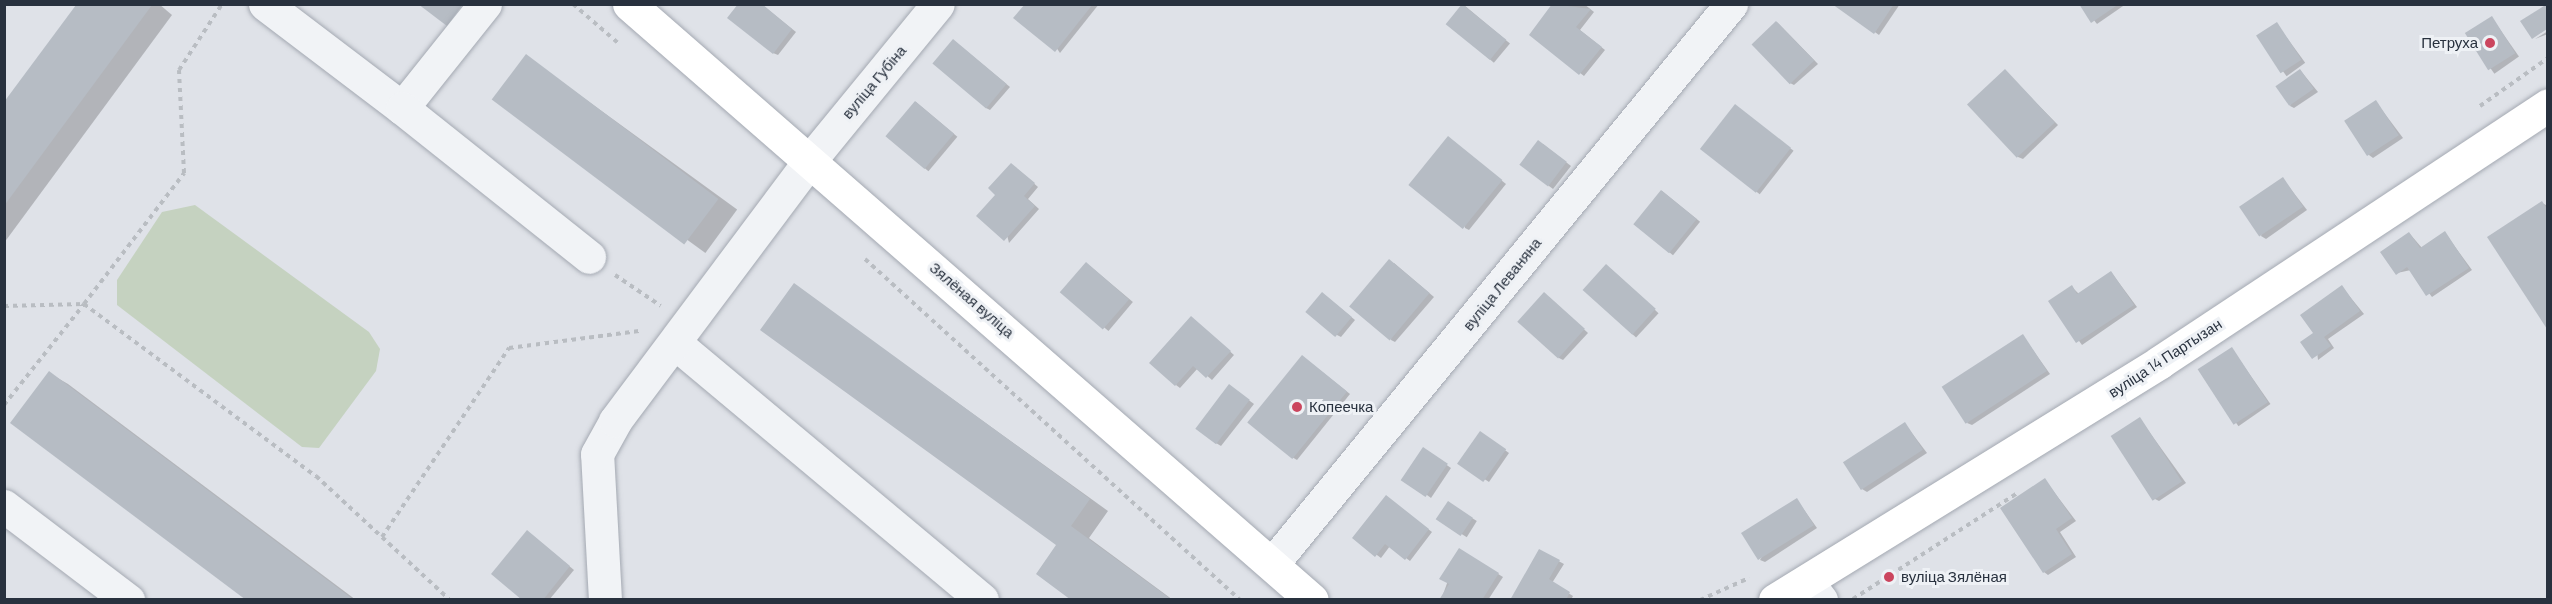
<!DOCTYPE html>
<html>
<head>
<meta charset="utf-8">
<style>
	body { margin:0 }
	#map { position:relative; width:2552px; height:604px; overflow:hidden; background:#dfe2e8; font-family:Barlow,sans-serif }
	div>[style] { position:absolute }
	[style*='--x'] { left:calc(var(--x)*1px); top:calc(var(--y)*1px); width:calc(var(--w)*1px); rotate:calc(var(--a)*1deg) }
	.green>* { inset:0; background:#c5d2c0 }
	.shadow>* { inset:0; background:#0003; transform-origin:0 0 }
	.building>* { inset:0; background:#b6bcc4; transform-origin:0 0 }
	.path>* { height:4px; margin-top:-2px; transform-origin:0; background:repeating-linear-gradient(90deg,#b9bdc2 0 4.5px,transparent 0 9px) }
	.roads { filter:drop-shadow(0 0 2px #a4a9b2) drop-shadow(0 0 2px #a4a9b2) }
	.minor>* { height:33px; margin:-16.5px; padding:0 16.5px; transform-origin:16.5px; border-radius:16.5px; background:#f1f3f6 }
	.major>* { height:33px; margin:-16.5px; padding:0 16.5px; transform-origin:16.5px; border-radius:16.5px; background:#fff }
	.dots>* { width:16px; height:16px; translate:-50% -50%; box-sizing:border-box; border:3px solid #eef1f5; border-radius:50% }
	span { translate:-50% -50%; white-space:nowrap; text-align:center; line-height:1.15; -webkit-text-stroke:6px #eef1f5; paint-order:stroke }
	.poi-label { font-size:15px; color:#28313e }
	.right { translate:-100% -50%; text-align:right }
	.left { translate:0 -50%; text-align:left }
	.street-label { font-size:15px; color:#28313e }
	.frame { position:absolute; inset:0; border:6px solid #28313e; pointer-events:none }
</style>
</head>
<body>
<div id="map">
	<div class="green">
		<div style="clip-path:polygon(195px 205px,369px 332px,380px 349px,376px 371px,319px 448px,302px 447px,117px 305px,117px 280px,162px 212px)"></div>
	</div>
	<div class="shadow">
		<div style="clip-path:polygon(78px 4px,159px 4px,172px 15px,4px 243px,4px 105px)"></div>
		<div style="clip-path:polygon(761px 4px,796px 32px,778px 55px,773px 53px)"></div>
		<div style="clip-path:polygon(1027px 4px,1099px 4px,1060px 53px)"></div>
		<div style="clip-path:polygon(1554px 4px,1584px 4px,1594px 12px,1580px 30px,1605px 50px,1584px 76px,1531px 35px)"></div>
		<div style="clip-path:polygon(1835px 4px,1900px 4px,1879px 35px)"></div>
		<div style="clip-path:polygon(2081px 4px,2126px 4px,2097px 24px)"></div>
		<div style="left:1464px;top:5px;width:60px;height:25px;rotate:40deg"></div>
		<div style="left:2492px;top:18px;width:47px;height:30px;rotate:55deg"></div>
		<div style="clip-path:polygon(1777px 22px,1818px 64px,1794px 85px,1790px 83px)"></div>
		<div style="left:2277px;top:24px;width:48px;height:23px;rotate:54deg"></div>
		<div style="clip-path:polygon(2548px 31px,2548px 34px,2535px 39px)"></div>
		<div style="clip-path:polygon(958px 44px,1010px 87px,990px 110px,986px 108px)"></div>
		<div style="left:526px;top:56px;width:261px;height:54px;rotate:36deg"></div>
		<div style="clip-path:polygon(2300px 70px,2318px 92px,2294px 108px,2290px 106px)"></div>
		<div style="clip-path:polygon(2005px 71px,2058px 125px,2023px 159px,2018px 157px)"></div>
		<div style="left:916px;top:102px;width:54px;height:45px;rotate:40deg"></div>
		<div style="clip-path:polygon(2376px 102px,2403px 138px,2373px 158px,2369px 155px)"></div>
		<div style="left:1740px;top:109px;width:68px;height:55px;rotate:38deg"></div>
		<div style="clip-path:polygon(1452px 141px,1506px 184px,1469px 230px,1465px 228px)"></div>
		<div style="clip-path:polygon(1543px 144px,1571px 166px,1553px 189px,1549px 186px)"></div>
		<div style="clip-path:polygon(1015px 167px,1038px 187px,1028px 199px,1039px 209px,1009px 243px,997px 195px)"></div>
		<div style="clip-path:polygon(2283px 179px,2307px 210px,2266px 239px,2261px 236px)"></div>
		<div style="left:1662px;top:191px;width:49px;height:43px;rotate:39deg"></div>
		<div style="clip-path:polygon(2542px 203px,2548px 206px,2548px 326px,2489px 237px)"></div>
		<div style="clip-path:polygon(2445px 233px,2472px 270px,2432px 297px,2411px 270px,2397px 273px,2410px 234px,2422px 248px)"></div>
		<div style="clip-path:polygon(1394px 263px,1434px 297px,1395px 342px,1391px 340px)"></div>
		<div style="left:1090px;top:266px;width:56px;height:38px;rotate:40deg"></div>
		<div style="left:1611px;top:269px;width:65px;height:33px;rotate:43deg"></div>
		<div style="clip-path:polygon(2111px 272px,2137px 307px,2082px 345px,2050px 301px,2072px 287px,2079px 294px)"></div>
		<div style="clip-path:polygon(794px 285px,1108px 511px,1089px 538px,1173px 600px,1074px 600px,1058px 545px)"></div>
		<div style="clip-path:polygon(2342px 287px,2364px 314px,2328px 339px,2334px 348px,2318px 360px,2315px 334px)"></div>
		<div style="clip-path:polygon(1327px 297px,1355px 320px,1341px 337px,1337px 335px)"></div>
		<div style="clip-path:polygon(1549px 297px,1588px 333px,1563px 360px,1559px 358px)"></div>
		<div style="clip-path:polygon(1192px 318px,1234px 355px,1212px 380px,1198px 368px,1180px 388px,1176px 385px)"></div>
		<div style="clip-path:polygon(2023px 336px,2050px 374px,1972px 425px,1967px 423px)"></div>
		<div style="left:2232px;top:349px;width:67px;height:39px;rotate:55deg"></div>
		<div style="clip-path:polygon(1307px 360px,1350px 394px,1297px 460px,1292px 457px)"></div>
		<div style="clip-path:polygon(49px 373px,68px 384px,356px 600px,249px 600px)"></div>
		<div style="clip-path:polygon(1234px 389px,1254px 404px,1221px 446px,1216px 443px)"></div>
		<div style="clip-path:polygon(2140px 419px,2186px 483px,2159px 501px,2155px 499px)"></div>
		<div style="clip-path:polygon(1905px 424px,1927px 453px,1867px 492px,1862px 489px)"></div>
		<div style="clip-path:polygon(1485px 436px,1509px 453px,1489px 482px,1460px 463px)"></div>
		<div style="clip-path:polygon(1428px 452px,1451px 468px,1431px 498px,1427px 495px)"></div>
		<div style="clip-path:polygon(2045px 480px,2076px 521px,2060px 532px,2076px 557px,2048px 575px,2044px 572px)"></div>
		<div style="clip-path:polygon(1390px 500px,1432px 532px,1410px 561px,1390px 546px,1381px 558px,1354px 538px)"></div>
		<div style="clip-path:polygon(1797px 500px,1817px 528px,1765px 562px,1760px 560px)"></div>
		<div style="left:1448px;top:503px;width:34px;height:19px;rotate:32deg"></div>
		<div style="clip-path:polygon(532px 535px,574px 570px,549px 600px,524px 600px)"></div>
		<div style="clip-path:polygon(1459px 550px,1503px 577px,1488px 600px,1441px 600px)"></div>
		<div style="clip-path:polygon(1540px 551px,1564px 564px,1552px 583px,1573px 596px,1571px 600px,1512px 600px)"></div>
	</div>
	<div class="building">
		<div style="clip-path:polygon(418px 4px,463px 4px,447px 26px)"></div>
		<div style="clip-path:polygon(738px 4px,762px 4px,792px 29px,773px 54px,727px 18px)"></div>
		<div style="clip-path:polygon(1025px 4px,1093px 4px,1055px 52px,1013px 18px)"></div>
		<div style="left:1462px;top:4px;width:57px;height:26px;rotate:39deg"></div>
		<div style="clip-path:polygon(1552px 4px,1591px 9px,1576px 27px,1602px 47px,1579px 75px,1529px 35px)"></div>
		<div style="clip-path:polygon(1832px 4px,1894px 4px,1874px 34px)"></div>
		<div style="clip-path:polygon(2079px 4px,2119px 4px,2091px 23px)"></div>
		<div style="clip-path:polygon(2547px 4px,2547px 29px,2532px 39px,2520px 21px)"></div>
		<div style="clip-path:polygon(76px 5px,152px 5px,4px 206px,4px 102px)"></div>
		<div style="left:2492px;top:16px;width:44px;height:32px;rotate:58deg"></div>
		<div style="left:1776px;top:21px;width:55px;height:34px;rotate:46deg"></div>
		<div style="left:2277px;top:22px;width:45px;height:25px;rotate:57deg"></div>
		<div style="left:953px;top:39px;width:70px;height:32px;rotate:40deg"></div>
		<div style="left:526px;top:54px;width:241px;height:57px;rotate:37deg"></div>
		<div style="left:2005px;top:69px;width:73px;height:52px;rotate:47deg"></div>
		<div style="left:2300px;top:69px;width:24px;height:30px;rotate:55deg"></div>
		<div style="left:2376px;top:100px;width:42px;height:38px;rotate:57deg"></div>
		<div style="left:915px;top:101px;width:51px;height:46px;rotate:40deg"></div>
		<div style="left:1735px;top:104px;width:71px;height:57px;rotate:38deg"></div>
		<div style="left:1448px;top:136px;width:70px;height:63px;rotate:39deg"></div>
		<div style="left:1538px;top:140px;width:36px;height:31px;rotate:37deg"></div>
		<div style="clip-path:polygon(1011px 163px,1035px 183px,1024px 196px,1035px 206px,1004px 241px,976px 216px,995px 195px,988px 188px)"></div>
		<div style="left:2283px;top:177px;width:36px;height:53px;rotate:56deg"></div>
		<div style="left:1661px;top:190px;width:46px;height:44px;rotate:39deg"></div>
		<div style="clip-path:polygon(2542px 201px,2547px 209px,2547px 329px,2487px 237px)"></div>
		<div style="clip-path:polygon(2445px 231px,2469px 268px,2426px 296px,2407px 267px,2396px 275px,2380px 252px,2409px 232px,2420px 248px)"></div>
		<div style="left:1389px;top:259px;width:53px;height:62px;rotate:40deg"></div>
		<div style="left:1086px;top:262px;width:57px;height:40px;rotate:41deg"></div>
		<div style="left:1606px;top:264px;width:67px;height:35px;rotate:42deg"></div>
		<div style="clip-path:polygon(2111px 271px,2134px 305px,2076px 343px,2048px 301px,2072px 285px,2077px 294px)"></div>
		<div style="clip-path:polygon(794px 283px,1090px 499px,1071px 526px,1172px 600px,1071px 600px,1036px 574px,1056px 545px,760px 330px)"></div>
		<div style="clip-path:polygon(2342px 285px,2360px 311px,2324px 337px,2331px 346px,2312px 359px,2300px 342px,2313px 333px,2300px 315px)"></div>
		<div style="left:1322px;top:292px;width:39px;height:26px;rotate:40deg"></div>
		<div style="left:1544px;top:292px;width:55px;height:40px;rotate:42deg"></div>
		<div style="clip-path:polygon(1191px 316px,1231px 351px,1206px 378px,1193px 366px,1175px 386px,1149px 363px)"></div>
		<div style="left:2023px;top:334px;width:44px;height:97px;rotate:57deg"></div>
		<div style="left:2232px;top:347px;width:66px;height:41px;rotate:57deg"></div>
		<div style="left:1302px;top:355px;width:58px;height:87px;rotate:39deg"></div>
		<div style="clip-path:polygon(49px 371px,354px 600px,246px 600px,10px 423px)"></div>
		<div style="left:1229px;top:384px;width:26px;height:56px;rotate:37deg"></div>
		<div style="left:2140px;top:417px;width:77px;height:35px;rotate:57deg"></div>
		<div style="left:1905px;top:422px;width:33px;height:74px;rotate:57deg"></div>
		<div style="left:1480px;top:431px;width:32px;height:40px;rotate:35deg"></div>
		<div style="left:1423px;top:447px;width:30px;height:40px;rotate:34deg"></div>
		<div style="clip-path:polygon(2045px 478px,2072px 518px,2056px 529px,2072px 554px,2043px 573px,2000px 508px)"></div>
		<div style="clip-path:polygon(1386px 495px,1429px 529px,1405px 560px,1385px 544px,1375px 557px,1352px 538px)"></div>
		<div style="left:1797px;top:498px;width:32px;height:66px;rotate:58deg"></div>
		<div style="left:1448px;top:501px;width:30px;height:22px;rotate:34deg"></div>
		<div style="clip-path:polygon(527px 530px,570px 566px,543px 600px,522px 600px,491px 574px)"></div>
		<div style="clip-path:polygon(1459px 548px,1499px 573px,1482px 600px,1439px 600px,1449px 584px,1439px 579px)"></div>
		<div style="clip-path:polygon(1539px 549px,1560px 560px,1549px 579px,1570px 592px,1566px 600px,1510px 600px)"></div>
	</div>
	<div class="path">
		<div style="--x:573;--y:4;--w:60;--a:40.9"></div>
		<div style="--x:2480;--y:106;--w:83;--a:-35.2"></div>
		<div style="--x:865;--y:259;--w:507;--a:42.28"></div>
		<div style="--x:615;--y:275;--w:55;--a:34"></div>
		<div style="--x:4;--y:306;--w:80;--a:-1.4"></div>
		<div style="--x:84;--y:304;--w:165;--a:-52.6"></div>
		<div style="--x:184;--y:173;--w:103;--a:-92.8"></div>
		<div style="--x:179;--y:70;--w:79;--a:-56.9"></div>
		<div style="--x:4;--y:405;--w:129;--a:-51.6"></div>
		<div style="--x:84;--y:304;--w:289;--a:36.6"></div>
		<div style="--x:316;--y:476;--w:181;--a:42.8"></div>
		<div style="--x:382;--y:537;--w:228;--a:-56.1"></div>
		<div style="--x:509;--y:348;--w:131;--a:-7.5"></div>
		<div style="--x:1853;--y:599;--w:194;--a:-32.8"></div>
		<div style="--x:1700;--y:600;--w:54;--a:-24.2"></div>
	</div>
	<div class="roads">
		<div class="minor">
			<div style="--x:265;--y:4;--w:172;--a:37.2"></div>
			<div style="--x:402;--y:108;--w:133;--a:-51.4"></div>
			<div style="--x:402;--y:108;--w:239;--a:38.5"></div>
			<div style="--x:675;--y:343;--w:400;--a:39.9"></div>
			<div style="--x:4;--y:506;--w:156;--a:37.2"></div>
			<div style="--x:1273;--y:563;--w:723;--a:-50.67"></div>
			<div style="--x:1807;--y:582;--w:23;--a:52"></div>
			<div style="--x:605;--y:600;--w:146;--a:-93.1"></div>
			<div style="--x:597;--y:454;--w:38;--a:-61"></div>
			<div style="--x:615;--y:421;--w:327;--a:-53.2"></div>
			<div style="--x:811;--y:159;--w:200;--a:-50.7"></div>
		</div>
		<div class="major">
			<div style="--x:629;--y:4;--w:906;--a:41.11"></div>
			<div style="--x:1775;--y:600;--w:453;--a:-31.7"></div>
			<div style="--x:2160;--y:362;--w:465;--a:-33.5"></div>
		</div>
	</div>
	<div class="dots">
		<div style="left:2490px;top:43px;background:#cb455e"></div>
		<div style="left:1297px;top:407px;background:#cb455e"></div>
		<div style="left:1889px;top:577px;background:#cb455e"></div>
	</div>
	<div class="poi-label">
		<span class="right" style="left:2478px;top:43px">Петруха</span>
		<span class="left" style="left:1309px;top:407px">Копеечка</span>
		<span class="left" style="left:1901px;top:577px">вуліца Зялёная</span>
	</div>
	<div class="street-label">
		<span style="left:874px;top:82px;rotate:-50deg">вуліца Губіна</span>
		<span style="left:1502px;top:284px;rotate:-51deg">вуліца Леваняна</span>
		<span style="left:972px;top:300px;rotate:41deg">Зялёная вуліца</span>
		<span style="left:2165px;top:358px;rotate:-33deg">вуліца 14 Партызан</span>
	</div>
	<div class="frame"></div>
</div>
</body>
</html>
